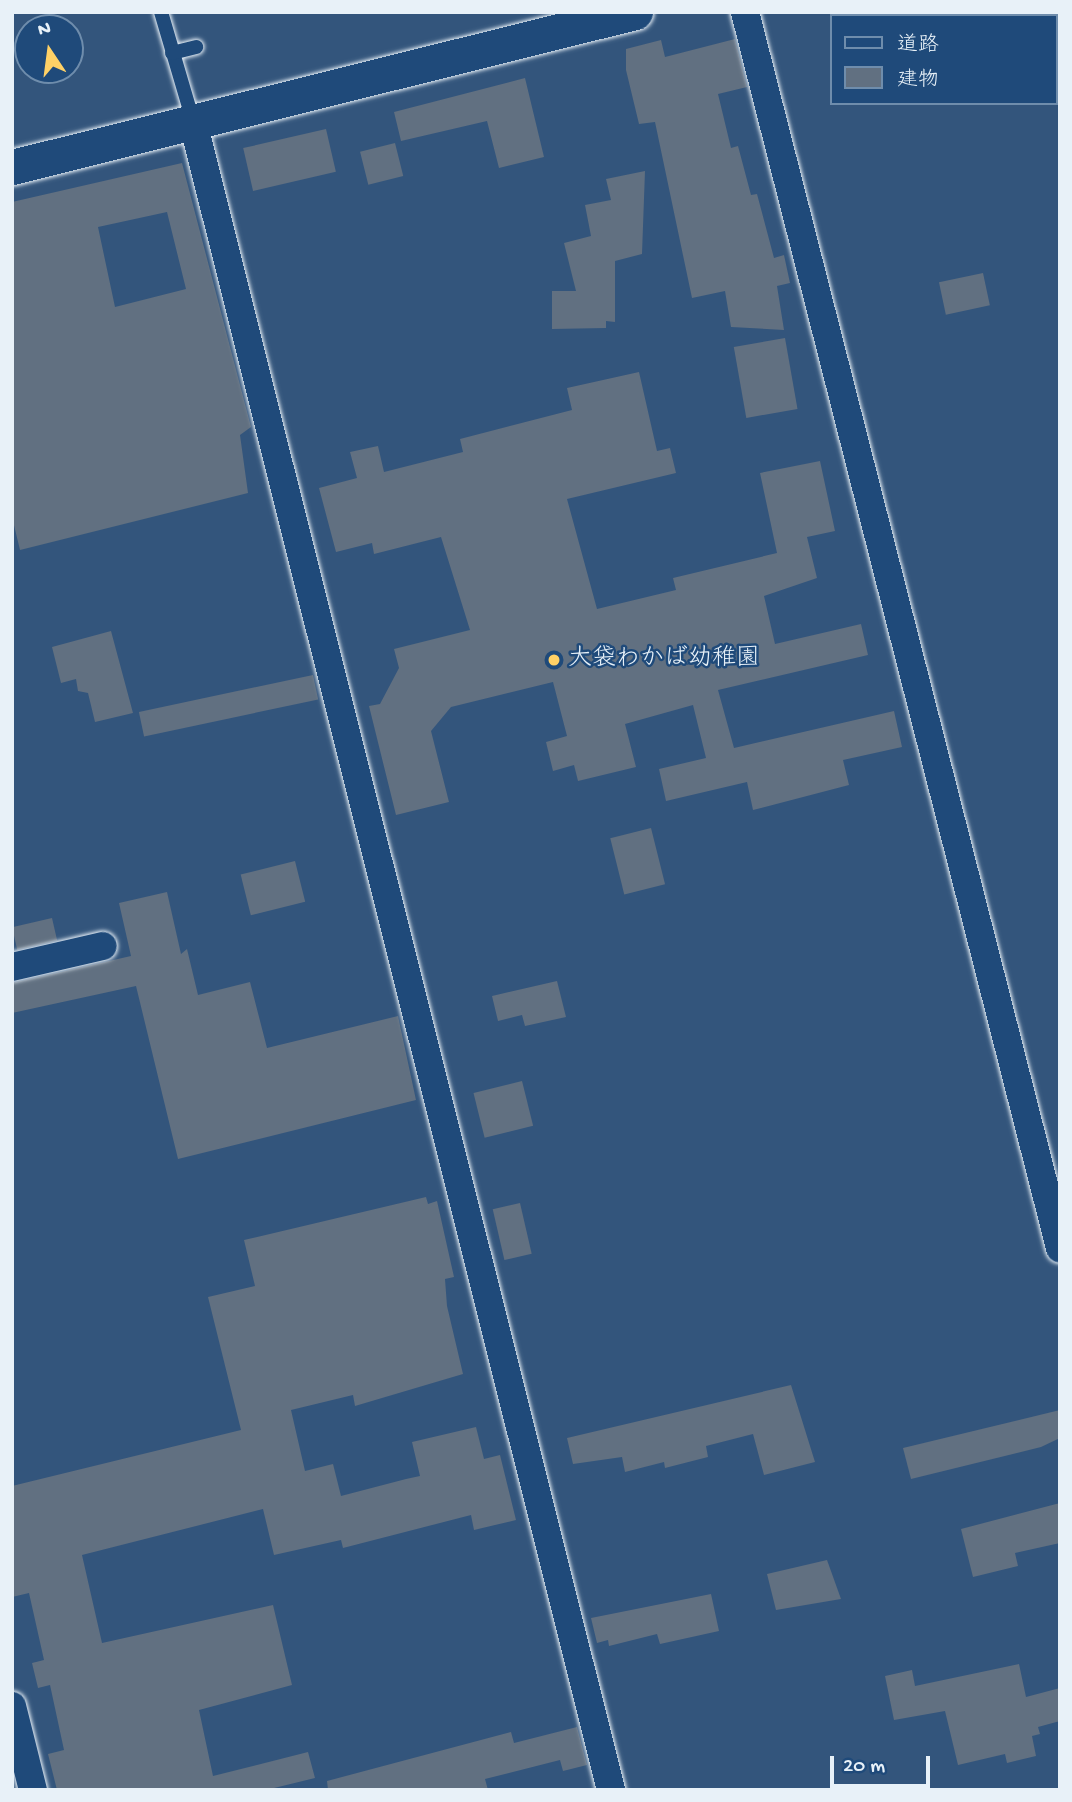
<!DOCTYPE html>
<html>
<head>
<meta charset="utf-8">
<style>
	body { margin:0 }
	#map { position:relative; width:1072px; height:1802px; overflow:hidden; background:#33557c; font-family:"Gochi Hand","Klee One",sans-serif }
	div>[style] { position:absolute }
	[style*='--x'] { left:calc(var(--x)*1px); top:calc(var(--y)*1px); width:calc(var(--w)*1px); rotate:calc(var(--a)*1deg) }
	.building>* { inset:0; background:#617081; transform-origin:0 0 }
	.roads { filter:drop-shadow(0 0 2px #e8f1f8) drop-shadow(0 0 2px #e8f1f8) }
	.service>* { height:14px; margin:-7px; padding:0 7px; transform-origin:7px; border-radius:7px; background:#1f4a7a }
	.minor>* { height:28px; margin:-14px; padding:0 14px; transform-origin:14px; border-radius:14px; background:#1f4a7a }
	.tertiary>* { height:35px; margin:-17.5px; padding:0 17.5px; transform-origin:17.5px; border-radius:17.5px; background:#1f4a7a }
	.dots>* { width:19px; height:19px; translate:-50% -50%; box-sizing:border-box; border:4px solid #1f4a7a; border-radius:50% }
	span { translate:-50% -50%; white-space:nowrap; text-align:center; line-height:1.15; -webkit-text-stroke:5px #1f4a7a; paint-order:stroke }
	.poi-label { font-size:24px; color:#e8f1f8 }
	.left { translate:0 -50%; text-align:left }
	.frame { position:absolute; inset:0; border:14px solid #e8f1f8; pointer-events:none }
	.legend { position:absolute; left:830px; top:14px; width:228px; height:91px; box-sizing:border-box; background:#1f4a7a; border:2px solid #6f8dac; margin:0; padding:9px 12px; list-style:none; font-size:21px; color:#e8f1f8 }
	.legend li { display:flex; align-items:center; gap:14px; height:35px }
	.legend b { width:35px; border:2px solid #6f8dac }
	.north { position:absolute; left:14px; top:14px; width:70px; height:70px; box-sizing:border-box; background:#1f4a7a; border:2px solid #6f8dac; border-radius:50%; rotate:347deg; font-size:19px; font-weight:700; line-height:28px; text-align:center; color:#e8f1f8 }
	.north::after { content:''; display:block; margin:auto; width:24px; height:32px; background:#ffd166; clip-path:polygon(50% 0,100% 100%,50% 72%,0 100%) }
	.scale { position:absolute; left:830px; top:1756px; width:100px; height:32px; box-sizing:border-box; border:4px solid #e8f1f8; border-top:0; padding-left:9px; font-size:21px; line-height:24px; white-space:nowrap; color:#e8f1f8; -webkit-text-stroke:5px #1f4a7a; paint-order:stroke }
</style>
</head>
<body>
<div id="map">
	<div class="building">
		<div style="clip-path:polygon(735px 39px,747px 87px,718px 94px,731px 148px,738px 146px,751px 195px,757px 194px,774px 258px,784px 255px,790px 283px,777px 286px,784px 330px,731px 327px,725px 291px,692px 298px,655px 122px,639px 124px,626px 70px,626px 49px,661px 40px,665px 57px)"></div>
		<div style="clip-path:polygon(525px 78px,544px 157px,499px 168px,487px 121px,401px 141px,394px 112px)"></div>
		<div style="left:326px;top:129px;width:44px;height:85px;rotate:77deg"></div>
		<div style="left:395px;top:143px;width:34px;height:36px;rotate:76deg"></div>
		<div style="clip-path:polygon(evenodd,182px 163px,251px 427px,240px 435px,248px 493px,20px 550px,12px 517px,12px 202px,182px 163px,167px 212px,186px 289px,115px 307px,98px 227px,167px 212px)"></div>
		<div style="clip-path:polygon(645px 171px,642px 254px,615px 261px,615px 322px,606px 321px,606px 328px,552px 329px,552px 291px,576px 291px,564px 243px,591px 236px,585px 205px,611px 200px,606px 179px)"></div>
		<div style="left:983px;top:273px;width:33px;height:45px;rotate:78deg"></div>
		<div style="left:785px;top:338px;width:72px;height:52px;rotate:80deg"></div>
		<div style="clip-path:polygon(639px 372px,657px 451px,670px 448px,676px 473px,567px 499px,597px 609px,676px 590px,673px 578px,777px 553px,760px 473px,820px 461px,835px 531px,807px 537px,817px 578px,764px 596px,775px 644px,861px 624px,868px 655px,718px 690px,734px 748px,894px 711px,902px 747px,843px 760px,849px 785px,753px 810px,747px 782px,666px 801px,659px 769px,706px 758px,693px 705px,625px 724px,636px 767px,578px 781px,574px 765px,553px 771px,546px 742px,567px 736px,553px 682px,451px 707px,431px 731px,449px 802px,396px 815px,369px 706px,380px 704px,399px 668px,394px 649px,470px 630px,441px 537px,374px 554px,372px 543px,336px 552px,319px 488px,357px 478px,350px 452px,378px 446px,384px 472px,463px 452px,460px 439px,572px 410px,567px 388px)"></div>
		<div style="clip-path:polygon(111px 631px,133px 713px,95px 722px,88px 693px,78px 691px,76px 679px,61px 683px,52px 647px)"></div>
		<div style="left:313px;top:675px;width:25px;height:178px;rotate:78deg"></div>
		<div style="left:651px;top:828px;width:58px;height:42px;rotate:76deg"></div>
		<div style="left:295px;top:861px;width:42px;height:56px;rotate:76deg"></div>
		<div style="clip-path:polygon(167px 892px,181px 954px,187px 949px,198px 995px,250px 982px,267px 1048px,398px 1016px,416px 1100px,178px 1159px,136px 986px,12px 1013px,12px 983px,131px 956px,119px 903px)"></div>
		<div style="left:52px;top:918px;width:23px;height:41px;rotate:77deg"></div>
		<div style="clip-path:polygon(557px 981px,566px 1017px,525px 1026px,522px 1015px,498px 1021px,492px 996px)"></div>
		<div style="left:522px;top:1081px;width:46px;height:50px;rotate:76deg"></div>
		<div style="clip-path:polygon(426px 1197px,428px 1204px,437px 1201px,454px 1277px,445px 1279px,447px 1306px,463px 1374px,355px 1406px,353px 1395px,291px 1410px,305px 1471px,333px 1464px,341px 1496px,406px 1479px,420px 1476px,412px 1442px,476px 1427px,484px 1459px,500px 1455px,516px 1520px,474px 1530px,471px 1515px,343px 1548px,341px 1540px,274px 1555px,263px 1509px,82px 1555px,102px 1643px,273px 1605px,292px 1685px,199px 1710px,213px 1776px,308px 1752px,315px 1778px,266px 1790px,57px 1790px,48px 1754px,64px 1750px,50px 1685px,38px 1688px,32px 1663px,44px 1660px,29px 1593px,12px 1597px,12px 1486px,241px 1430px,208px 1297px,255px 1286px,244px 1240px)"></div>
		<div style="left:520px;top:1203px;width:52px;height:28px;rotate:77deg"></div>
		<div style="clip-path:polygon(791px 1385px,815px 1462px,764px 1475px,753px 1434px,706px 1446px,708px 1457px,665px 1468px,664px 1462px,625px 1472px,622px 1457px,573px 1464px,567px 1438px)"></div>
		<div style="clip-path:polygon(1060px 1410px,1060px 1438px,1041px 1447px,911px 1479px,903px 1448px)"></div>
		<div style="clip-path:polygon(1060px 1503px,1060px 1543px,1015px 1553px,1018px 1566px,973px 1577px,961px 1529px)"></div>
		<div style="clip-path:polygon(827px 1560px,841px 1599px,776px 1610px,767px 1574px)"></div>
		<div style="clip-path:polygon(711px 1594px,719px 1631px,660px 1644px,657px 1634px,609px 1646px,608px 1640px,597px 1643px,591px 1618px)"></div>
		<div style="clip-path:polygon(1019px 1664px,1026px 1697px,1060px 1688px,1060px 1721px,1038px 1727px,1040px 1734px,1032px 1736px,1036px 1756px,1007px 1763px,1005px 1754px,958px 1765px,945px 1711px,894px 1720px,885px 1676px,912px 1670px,915px 1686px)"></div>
		<div style="clip-path:polygon(577px 1727px,587px 1765px,563px 1771px,560px 1760px,485px 1779px,488px 1790px,328px 1790px,327px 1781px,511px 1732px,514px 1743px)"></div>
	</div>
	<div class="roads">
		<div class="service">
			<div style="--x:161;--y:12;--w:114;--a:73.6"></div>
			<div style="--x:172;--y:53;--w:25;--a:-14"></div>
		</div>
		<div class="minor">
			<div style="--x:745;--y:12;--w:1276;--a:75.7"></div>
			<div style="--x:193;--y:122;--w:1720;--a:75.93"></div>
			<div style="--x:12;--y:967;--w:93;--a:-13"></div>
			<div style="--x:12;--y:1706;--w:87;--a:76"></div>
		</div>
		<div class="tertiary">
			<div style="--x:12;--y:167;--w:642;--a:-13.97"></div>
		</div>
	</div>
	<div class="dots">
		<div style="left:554px;top:660px;background:#ffd166"></div>
	</div>
	<div class="poi-label">
		<span class="left" style="left:568px;top:660px">大袋わかば幼稚園</span>
	</div>
	<div class="frame"></div>
	<ul class="legend">
	<li><b style="height:9px;background:#1f4a7a"></b>道路</li>
	<li><b style="height:19px;background:#617081"></b>建物</li>
	</ul>
	<div class="north">N</div>
	<div class="scale">20 m</div>
</div>
</body>
</html>
